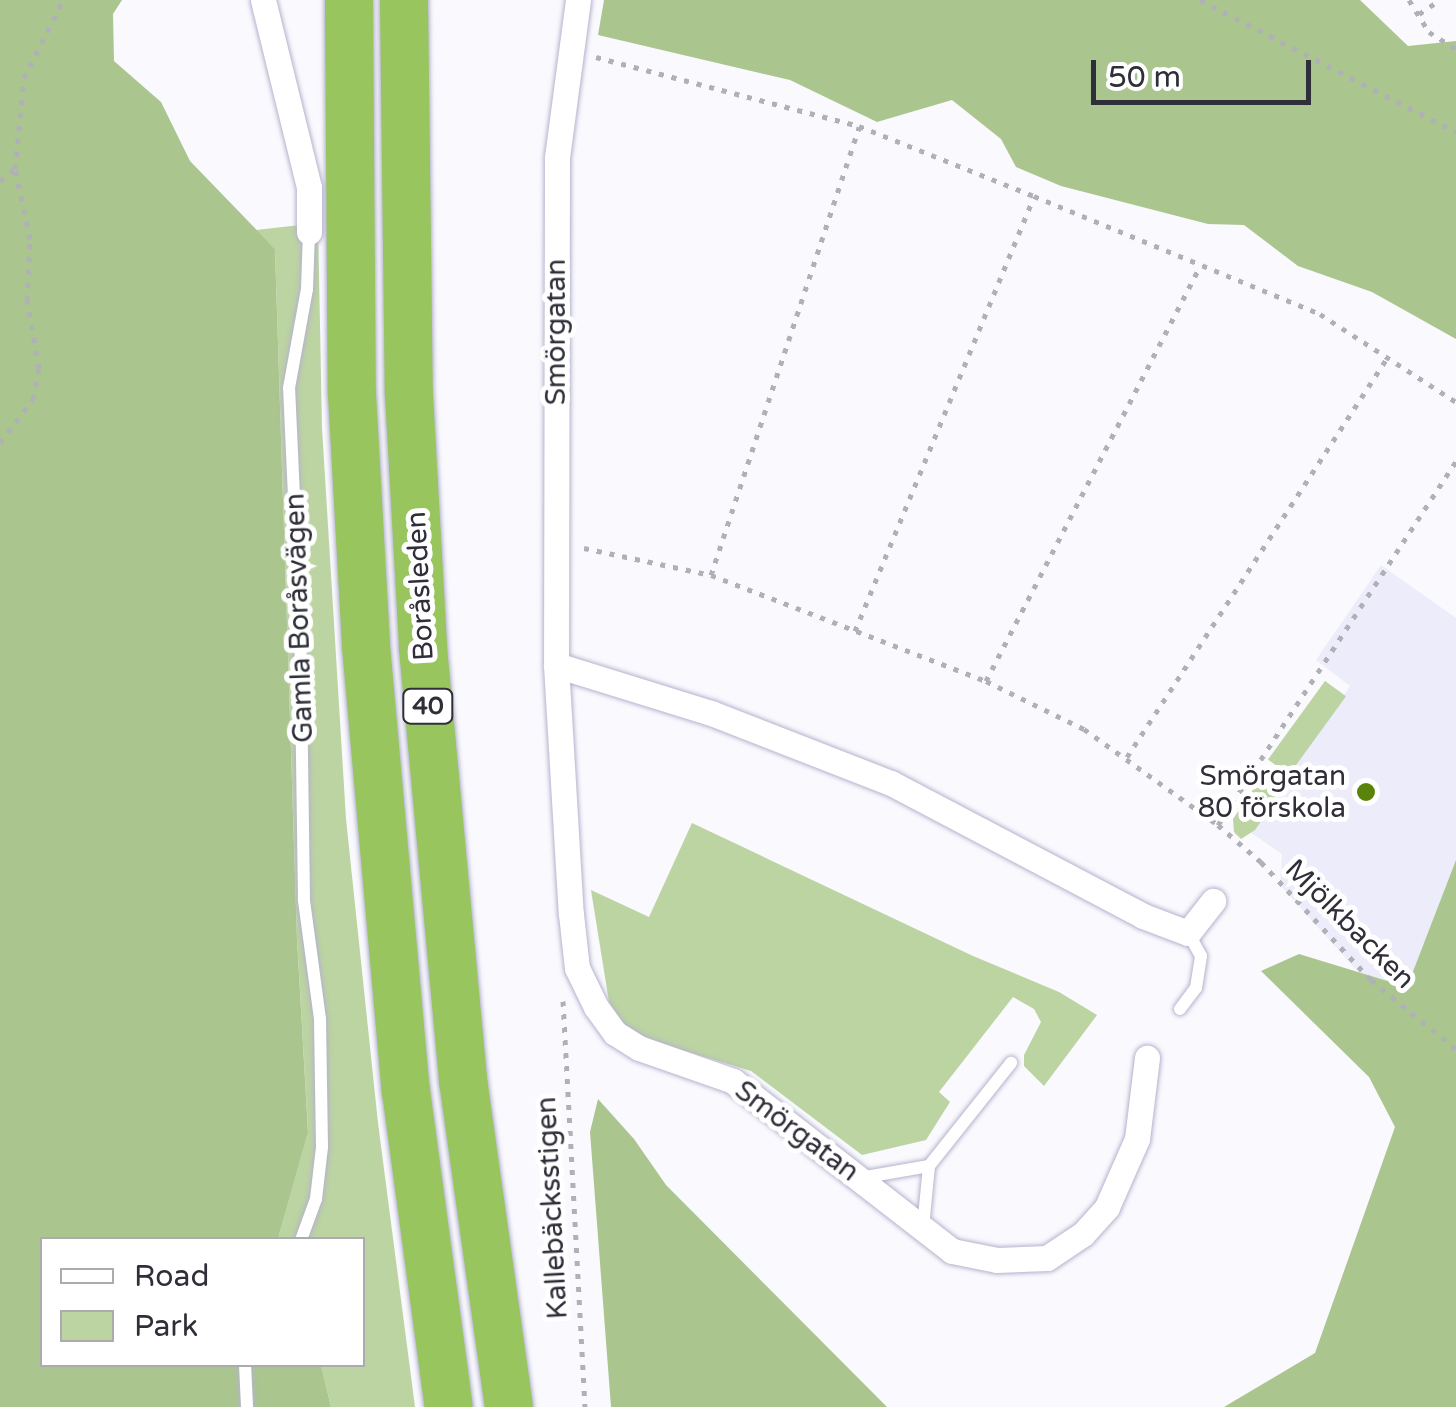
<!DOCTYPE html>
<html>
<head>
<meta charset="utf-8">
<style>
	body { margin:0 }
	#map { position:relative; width:1456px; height:1407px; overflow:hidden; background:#f9f9fe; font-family:"Varela Round",sans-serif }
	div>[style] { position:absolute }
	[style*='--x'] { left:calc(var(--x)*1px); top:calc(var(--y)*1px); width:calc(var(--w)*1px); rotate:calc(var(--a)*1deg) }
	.built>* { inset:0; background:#edecfa }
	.green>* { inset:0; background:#bcd3a2; transform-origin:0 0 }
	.forest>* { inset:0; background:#abc58f }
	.path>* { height:5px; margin-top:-2.5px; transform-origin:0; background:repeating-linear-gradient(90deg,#b0b0b7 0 5px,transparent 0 13px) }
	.roads { filter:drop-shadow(0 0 2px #b5b3cd) drop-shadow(0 0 2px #b5b3cd) }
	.lane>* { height:12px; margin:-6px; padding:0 6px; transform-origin:6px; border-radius:6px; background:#fff }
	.street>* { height:25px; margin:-12.5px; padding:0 12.5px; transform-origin:12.5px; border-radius:12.5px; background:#fff }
	.highway>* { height:48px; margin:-24px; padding:0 24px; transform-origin:24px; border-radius:24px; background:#98c55e }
	.dots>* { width:28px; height:28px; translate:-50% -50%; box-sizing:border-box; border:5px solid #fff; border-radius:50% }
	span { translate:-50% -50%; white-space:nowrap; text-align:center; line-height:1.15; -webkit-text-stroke:10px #fff; paint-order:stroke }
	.shield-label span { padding:2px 8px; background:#fff; border:2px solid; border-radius:8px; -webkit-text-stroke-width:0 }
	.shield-label { font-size:25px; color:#2f2f39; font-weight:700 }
	.street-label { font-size:28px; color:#2f2f39 }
	.poi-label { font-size:28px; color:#2f2f39 }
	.right { translate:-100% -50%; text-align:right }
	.legend { position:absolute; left:40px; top:1237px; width:325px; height:130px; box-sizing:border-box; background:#fff; border:2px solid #acacb0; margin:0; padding:12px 18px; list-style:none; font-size:30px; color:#2f2f39 }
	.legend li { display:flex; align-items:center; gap:20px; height:50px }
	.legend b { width:50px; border:2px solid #acacb0 }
	.scale { position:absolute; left:1091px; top:60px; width:220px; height:45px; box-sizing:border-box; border:5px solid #2f2f39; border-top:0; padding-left:12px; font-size:30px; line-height:35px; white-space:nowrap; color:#2f2f39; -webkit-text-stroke:8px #fff; paint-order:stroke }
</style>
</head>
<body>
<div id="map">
	<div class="built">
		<div style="clip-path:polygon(1381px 565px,1456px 618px,1456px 860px,1407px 988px,1360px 974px,1280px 885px,1282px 854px,1250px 832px,1350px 686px,1316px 660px)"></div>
	</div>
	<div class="green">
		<div style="clip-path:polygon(318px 223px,322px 428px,346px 819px,378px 1123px,415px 1407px,331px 1407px,321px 1365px,362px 1364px,362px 1240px,278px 1239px,308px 1131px,297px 939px,275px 249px,256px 230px)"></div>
		<div style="left:1325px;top:681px;width:26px;height:97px;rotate:36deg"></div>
		<div style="clip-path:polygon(1267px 769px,1274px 773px,1270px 780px,1283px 790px,1255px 830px,1241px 839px,1234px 832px,1233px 819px)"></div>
		<div style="clip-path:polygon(692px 823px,973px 956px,1059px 992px,1097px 1015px,1044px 1086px,1024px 1066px,1024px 1055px,1041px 1022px,1034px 1009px,1013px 997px,939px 1092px,950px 1102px,926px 1140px,862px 1155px,751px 1071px,639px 1037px,621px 1021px,609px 1002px,591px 890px,649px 917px)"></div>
	</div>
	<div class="forest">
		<div style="clip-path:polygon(0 0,122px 0,113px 14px,114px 61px,161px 102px,190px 161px,275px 249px,297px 939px,308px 1132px,278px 1239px,42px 1240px,42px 1364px,321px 1365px,331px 1407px,0 1407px)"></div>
		<div style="clip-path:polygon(604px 0,1360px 0,1408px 46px,1456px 41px,1456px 339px,1372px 292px,1298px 266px,1244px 225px,1208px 224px,1061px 186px,1016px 167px,1001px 139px,952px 100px,877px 122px,790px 80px,598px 35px)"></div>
		<div style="clip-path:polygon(1456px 860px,1456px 1407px,1224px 1407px,1315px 1353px,1395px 1127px,1369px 1077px,1261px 971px,1299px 954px,1407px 987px)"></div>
		<div style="clip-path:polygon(598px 1099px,634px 1139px,666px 1185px,887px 1407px,611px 1407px,590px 1132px)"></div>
	</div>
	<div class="path">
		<div style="--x:1200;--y:0;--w:288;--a:27.3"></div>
		<div style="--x:1409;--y:0;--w:38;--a:58"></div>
		<div style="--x:1429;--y:32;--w:32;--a:32"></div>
		<div style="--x:1419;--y:14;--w:25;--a:-34"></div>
		<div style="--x:596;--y:57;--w:272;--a:14.7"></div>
		<div style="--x:859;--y:126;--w:188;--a:21.8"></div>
		<div style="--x:1034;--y:196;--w:309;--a:22.4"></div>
		<div style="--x:1320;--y:314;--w:162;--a:32.9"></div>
		<div style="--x:0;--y:181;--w:19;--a:-39"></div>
		<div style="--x:0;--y:443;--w:55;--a:-53.1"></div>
		<div style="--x:33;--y:399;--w:32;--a:-79"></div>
		<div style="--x:39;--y:368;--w:69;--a:-100"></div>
		<div style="--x:27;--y:300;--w:61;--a:-87.2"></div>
		<div style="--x:30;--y:239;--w:72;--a:-102.1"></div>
		<div style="--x:15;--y:169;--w:91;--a:-84.4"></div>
		<div style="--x:24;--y:78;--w:87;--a:-63.4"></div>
		<div style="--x:584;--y:548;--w:130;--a:12"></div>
		<div style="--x:711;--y:575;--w:295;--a:21.1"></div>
		<div style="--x:986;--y:681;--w:109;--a:26.1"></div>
		<div style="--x:1084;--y:729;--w:165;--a:35.6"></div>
		<div style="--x:1218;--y:825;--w:57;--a:40.7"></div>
		<div style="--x:1261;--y:862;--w:161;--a:47"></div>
		<div style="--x:1371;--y:980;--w:109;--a:39.1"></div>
		<div style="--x:711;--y:575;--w:472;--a:-71.7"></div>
		<div style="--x:855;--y:631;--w:470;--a:-67.6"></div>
		<div style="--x:986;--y:681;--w:467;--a:-62.7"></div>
		<div style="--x:1127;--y:757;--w:475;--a:-56.9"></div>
		<div style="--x:1218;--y:825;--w:435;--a:-56.8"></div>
		<div style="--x:563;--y:1001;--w:407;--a:86.9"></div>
	</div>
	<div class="roads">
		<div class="lane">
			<div style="--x:1180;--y:1009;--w:26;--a:-53"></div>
			<div style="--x:1196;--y:988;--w:32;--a:-81"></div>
			<div style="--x:1201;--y:956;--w:26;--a:-119"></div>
			<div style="--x:929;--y:1166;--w:132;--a:-51.5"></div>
			<div style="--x:860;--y:1178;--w:70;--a:-9.9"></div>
			<div style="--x:929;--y:1166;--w:61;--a:95.6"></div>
			<div style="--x:301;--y:1240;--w:44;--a:-69.9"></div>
			<div style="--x:316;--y:1199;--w:52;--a:-83.4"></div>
			<div style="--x:322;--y:1147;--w:128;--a:-90.9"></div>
			<div style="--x:320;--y:1019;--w:120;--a:-97.7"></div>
			<div style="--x:304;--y:900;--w:271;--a:-90.8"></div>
			<div style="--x:300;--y:629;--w:241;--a:-92.6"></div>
			<div style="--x:289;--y:388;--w:101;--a:-79.7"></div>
			<div style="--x:307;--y:289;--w:57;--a:-88"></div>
			<div style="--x:245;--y:1364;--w:43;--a:87.3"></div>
		</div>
		<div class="street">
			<div style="--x:263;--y:0;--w:193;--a:76.2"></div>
			<div style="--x:309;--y:187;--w:45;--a:90"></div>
			<div style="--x:578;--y:0;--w:159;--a:97.6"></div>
			<div style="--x:557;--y:158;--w:507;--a:90.11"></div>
			<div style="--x:556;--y:665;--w:249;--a:86.6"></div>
			<div style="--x:571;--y:914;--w:54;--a:83.7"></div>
			<div style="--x:577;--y:968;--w:43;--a:64"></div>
			<div style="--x:596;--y:1007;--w:32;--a:54"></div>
			<div style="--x:615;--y:1033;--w:28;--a:32"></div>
			<div style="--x:639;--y:1048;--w:100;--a:19.3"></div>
			<div style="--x:733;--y:1081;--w:277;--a:37.8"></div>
			<div style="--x:952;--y:1251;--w:46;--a:11.3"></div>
			<div style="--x:997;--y:1260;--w:50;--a:-2.3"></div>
			<div style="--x:1047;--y:1258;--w:43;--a:-33.7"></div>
			<div style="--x:1083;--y:1234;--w:36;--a:-48"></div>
			<div style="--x:1107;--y:1207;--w:74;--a:-66.2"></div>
			<div style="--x:1137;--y:1139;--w:82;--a:-83"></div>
			<div style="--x:556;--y:665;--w:162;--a:17.2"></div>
			<div style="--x:711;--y:713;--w:193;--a:21.3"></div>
			<div style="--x:891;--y:783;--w:285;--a:27.8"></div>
			<div style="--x:1143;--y:916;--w:48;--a:20.7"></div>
			<div style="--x:1188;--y:933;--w:41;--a:-52"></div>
		</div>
		<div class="highway">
			<div style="--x:349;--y:0;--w:394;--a:89.6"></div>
			<div style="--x:352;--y:394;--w:252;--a:86.8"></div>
			<div style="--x:366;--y:646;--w:447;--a:84.9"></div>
			<div style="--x:406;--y:1091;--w:319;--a:82.3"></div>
			<div style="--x:404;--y:0;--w:395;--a:89.3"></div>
			<div style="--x:409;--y:395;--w:253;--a:86.8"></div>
			<div style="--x:423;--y:648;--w:434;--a:84.7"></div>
			<div style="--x:463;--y:1080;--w:330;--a:82"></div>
		</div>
	</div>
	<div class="dots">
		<div style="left:1366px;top:792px;background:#59830a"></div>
	</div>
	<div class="shield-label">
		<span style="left:428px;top:706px">40</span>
	</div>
	<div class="street-label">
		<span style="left:556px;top:332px;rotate:-90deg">Smörgatan</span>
		<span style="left:420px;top:586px;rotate:-93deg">Boråsleden</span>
		<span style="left:299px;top:618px;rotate:-92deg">Gamla Boråsvägen</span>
		<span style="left:1350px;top:924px;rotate:45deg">Mjölkbacken</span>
		<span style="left:797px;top:1131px;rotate:37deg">Smörgatan</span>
		<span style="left:552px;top:1208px;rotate:-93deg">Kallebäcksstigen</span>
	</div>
	<div class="poi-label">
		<span class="right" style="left:1346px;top:792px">Smörgatan<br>80 förskola</span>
	</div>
	<ul class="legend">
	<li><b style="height:12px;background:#fff"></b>Road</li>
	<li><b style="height:28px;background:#bcd3a2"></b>Park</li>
	</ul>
	<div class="scale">50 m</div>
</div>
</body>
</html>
